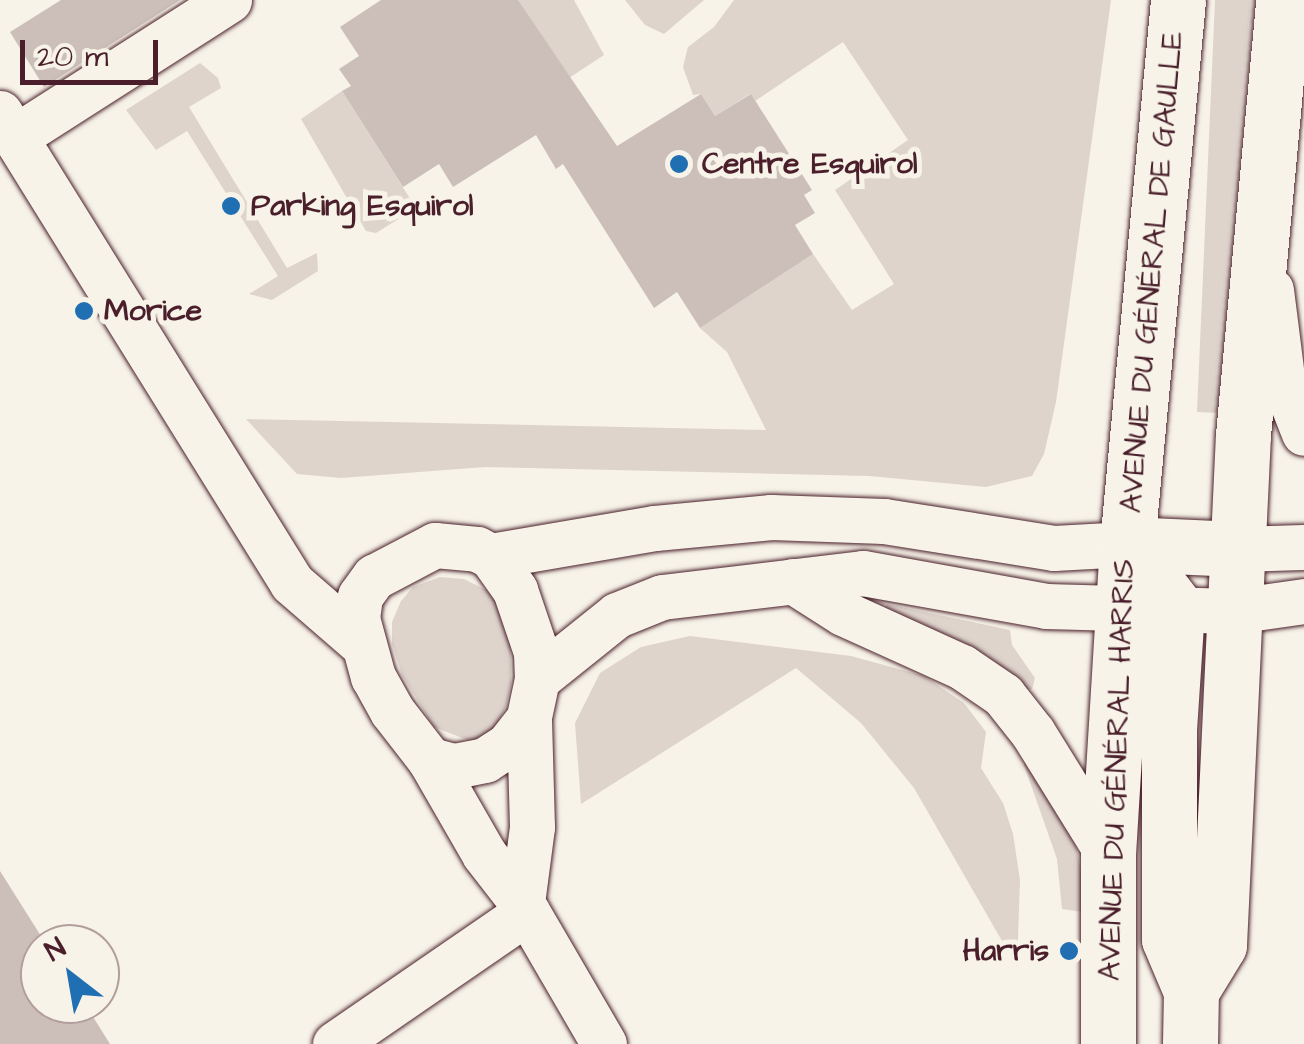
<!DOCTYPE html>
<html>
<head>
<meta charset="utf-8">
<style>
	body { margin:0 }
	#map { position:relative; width:1304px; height:1044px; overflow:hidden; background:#f7f3e8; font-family:"Architects Daughter",sans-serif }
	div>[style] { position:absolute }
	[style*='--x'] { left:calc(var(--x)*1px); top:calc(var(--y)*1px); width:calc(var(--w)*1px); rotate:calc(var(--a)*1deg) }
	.green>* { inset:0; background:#ded4cc }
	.building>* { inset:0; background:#ccbfb9 }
	.roads { filter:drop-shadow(0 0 2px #4a1f2b) drop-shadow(0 0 2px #4a1f2b) }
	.minor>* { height:45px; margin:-22.5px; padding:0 22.5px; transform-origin:22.5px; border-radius:22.5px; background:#f7f3e8 }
	.major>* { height:55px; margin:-27.5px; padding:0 27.5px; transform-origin:27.5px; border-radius:27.5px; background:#f7f3e8 }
	.dots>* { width:28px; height:28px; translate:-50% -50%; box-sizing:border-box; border:5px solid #f7f3e8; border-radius:50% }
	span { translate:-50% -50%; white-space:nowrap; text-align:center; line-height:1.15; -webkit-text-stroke:10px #f7f3e8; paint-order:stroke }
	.poi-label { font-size:30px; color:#4a1f2b; font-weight:700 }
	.left { translate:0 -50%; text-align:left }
	.right { translate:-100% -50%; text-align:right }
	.street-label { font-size:30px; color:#4a1f2b }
	.north { position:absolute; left:20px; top:924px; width:100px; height:100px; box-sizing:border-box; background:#f7f3e8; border:2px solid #b29e9c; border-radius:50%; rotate:329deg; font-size:28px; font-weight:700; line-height:40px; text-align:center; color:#4a1f2b }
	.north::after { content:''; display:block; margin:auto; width:35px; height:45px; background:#1f6fb2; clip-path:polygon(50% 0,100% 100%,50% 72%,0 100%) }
	.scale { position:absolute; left:20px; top:40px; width:138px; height:45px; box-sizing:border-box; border:5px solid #4a1f2b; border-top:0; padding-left:12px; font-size:30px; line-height:35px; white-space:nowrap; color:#4a1f2b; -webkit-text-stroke:8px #f7f3e8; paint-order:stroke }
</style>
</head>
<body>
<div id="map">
	<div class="green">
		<div style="clip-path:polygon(518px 0,574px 0,604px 55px,569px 78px)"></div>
		<div style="clip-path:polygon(625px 0,704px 0,664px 34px,645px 25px)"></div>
		<div style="clip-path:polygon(734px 0,1111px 0,1056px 402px,1044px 454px,1032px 476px,986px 487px,869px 476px,485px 467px,341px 478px,297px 474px,246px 419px,766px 430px,727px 352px,700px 328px,813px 254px,852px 310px,894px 284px,835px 190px,908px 140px,843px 42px,755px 101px,750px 94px,715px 116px,701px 94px,693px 95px,683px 67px,688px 47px,714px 27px)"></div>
		<div style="clip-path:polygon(1215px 0,1255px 0,1217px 413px,1197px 412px)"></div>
		<div style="clip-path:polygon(200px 63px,218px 78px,221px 88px,189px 107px,287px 268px,317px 253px,318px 271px,272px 300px,249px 294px,278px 276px,187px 131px,156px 150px,126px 110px)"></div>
		<div style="clip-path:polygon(342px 91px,416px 208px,376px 233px,366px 231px,301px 119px)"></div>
		<div style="clip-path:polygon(440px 577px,464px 579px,486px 590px,502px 603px,510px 618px,511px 683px,506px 706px,497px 725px,475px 743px,434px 727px,402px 675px,392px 644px,392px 622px,401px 601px,413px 587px)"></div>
		<div style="clip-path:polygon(887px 604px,1010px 630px,1012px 645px,1035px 678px,1032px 689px,1023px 689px,885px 608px)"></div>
		<div style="clip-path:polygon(690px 636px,851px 656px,924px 676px,964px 703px,986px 732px,981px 768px,1003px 803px,1013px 834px,1020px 880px,1017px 967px,914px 788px,861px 723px,796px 668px,581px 804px,575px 723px,600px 673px,641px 647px)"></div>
		<div style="clip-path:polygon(1025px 753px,1076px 846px,1085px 894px,1083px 912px,1062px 909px,1057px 859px,1024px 765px)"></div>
	</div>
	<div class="building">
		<div style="clip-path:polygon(61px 0,180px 0,44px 87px,10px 32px)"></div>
		<div style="clip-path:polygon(381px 0,518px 0,617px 146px,701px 94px,715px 116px,751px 94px,812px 190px,804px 195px,815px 213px,795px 225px,813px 254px,700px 328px,677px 292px,654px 308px,563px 164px,556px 169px,536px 135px,453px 187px,439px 164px,403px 187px,342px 91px,351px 86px,339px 69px,359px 56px,340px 27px)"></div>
		<div style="clip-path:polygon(0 871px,46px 944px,40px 944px,40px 1004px,85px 1004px,110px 1044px,0 1044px)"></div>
	</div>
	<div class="roads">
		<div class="minor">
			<div style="--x:0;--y:113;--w:553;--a:58.15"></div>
			<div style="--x:292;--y:583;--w:90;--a:40.9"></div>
			<div style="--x:15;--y:137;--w:254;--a:-32.6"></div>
			<div style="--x:1271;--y:290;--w:88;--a:82.8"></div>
			<div style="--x:1282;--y:377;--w:60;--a:68.6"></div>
			<div style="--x:435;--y:545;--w:42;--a:5.4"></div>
			<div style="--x:477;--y:549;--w:16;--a:27"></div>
			<div style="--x:491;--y:556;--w:42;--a:54.8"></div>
			<div style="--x:515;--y:590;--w:65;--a:71.3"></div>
			<div style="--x:536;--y:652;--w:27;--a:88"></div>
			<div style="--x:537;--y:679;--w:40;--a:102"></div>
			<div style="--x:529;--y:718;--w:34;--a:128"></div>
			<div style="--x:508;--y:745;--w:27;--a:147"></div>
			<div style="--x:485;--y:760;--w:33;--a:169"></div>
			<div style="--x:453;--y:766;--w:24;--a:-165"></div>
			<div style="--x:430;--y:760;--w:62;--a:-127.8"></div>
			<div style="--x:392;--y:711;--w:39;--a:-119"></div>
			<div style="--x:373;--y:677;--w:61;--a:-105.2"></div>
			<div style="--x:357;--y:618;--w:22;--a:-82"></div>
			<div style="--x:360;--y:596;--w:24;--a:-54"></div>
			<div style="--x:374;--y:577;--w:69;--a:-27.7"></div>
			<div style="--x:1237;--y:549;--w:67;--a:-1.7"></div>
			<div style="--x:491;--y:556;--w:166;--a:-9.7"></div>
			<div style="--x:655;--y:528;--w:117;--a:-5.4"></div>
			<div style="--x:771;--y:517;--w:113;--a:2"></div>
			<div style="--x:884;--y:521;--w:172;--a:9"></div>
			<div style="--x:1054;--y:548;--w:73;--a:-3.1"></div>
			<div style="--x:793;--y:581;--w:59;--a:32.6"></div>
			<div style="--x:843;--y:613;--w:131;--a:24.4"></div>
			<div style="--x:962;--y:667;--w:50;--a:34.3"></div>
			<div style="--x:1003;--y:695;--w:48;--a:51.7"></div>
			<div style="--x:1033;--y:733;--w:142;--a:58.2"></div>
			<div style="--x:537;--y:679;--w:102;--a:-38.7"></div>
			<div style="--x:617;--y:615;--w:48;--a:-21.8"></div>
			<div style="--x:662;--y:597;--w:202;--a:-6.8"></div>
			<div style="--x:863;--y:573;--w:186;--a:10.2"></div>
			<div style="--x:1046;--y:606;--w:188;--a:1.5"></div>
			<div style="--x:1234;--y:611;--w:71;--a:-8.1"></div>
			<div style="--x:430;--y:760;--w:108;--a:60.1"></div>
			<div style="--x:484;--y:854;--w:62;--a:52.2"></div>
			<div style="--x:522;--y:903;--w:163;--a:59.8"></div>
			<div style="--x:522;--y:903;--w:77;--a:-82.5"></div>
			<div style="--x:532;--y:827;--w:109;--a:-91.6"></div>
			<div style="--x:335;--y:1044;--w:233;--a:-34.5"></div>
		</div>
		<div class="major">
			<div style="--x:1127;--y:544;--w:82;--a:52.4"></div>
			<div style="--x:1177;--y:609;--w:121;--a:93.8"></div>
			<div style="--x:1169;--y:730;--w:209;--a:90"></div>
			<div style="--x:1169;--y:939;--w:56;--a:67.1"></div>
			<div style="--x:1191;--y:991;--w:53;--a:91.1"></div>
			<div style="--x:1127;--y:544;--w:110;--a:2.6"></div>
			<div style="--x:1191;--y:991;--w:54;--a:-58.7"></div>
			<div style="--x:1219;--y:945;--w:511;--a:-87.31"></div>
			<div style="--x:1243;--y:435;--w:437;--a:-84.7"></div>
			<div style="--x:1108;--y:1044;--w:190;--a:-90"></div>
			<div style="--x:1108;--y:854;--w:311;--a:-86.5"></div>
			<div style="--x:1127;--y:544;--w:546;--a:-84.64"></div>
		</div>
	</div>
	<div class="dots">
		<div style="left:679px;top:164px;background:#1f6fb2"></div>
		<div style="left:231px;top:206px;background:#1f6fb2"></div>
		<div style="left:84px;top:311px;background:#1f6fb2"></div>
		<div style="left:1069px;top:951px;background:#1f6fb2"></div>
	</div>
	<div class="poi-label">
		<span class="left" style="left:702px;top:164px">Centre Esquirol</span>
		<span class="left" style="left:251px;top:206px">Parking Esquirol</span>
		<span class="left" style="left:104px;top:311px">Morice</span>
		<span class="right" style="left:1049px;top:951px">Harris</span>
	</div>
	<div class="street-label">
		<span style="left:1152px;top:272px;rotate:-85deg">AVENUE DU GÉNÉRAL DE GAULLE</span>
		<span style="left:1117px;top:770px;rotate:-88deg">AVENUE DU GÉNÉRAL HARRIS</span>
	</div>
	<div class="north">N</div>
	<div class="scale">20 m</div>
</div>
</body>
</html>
